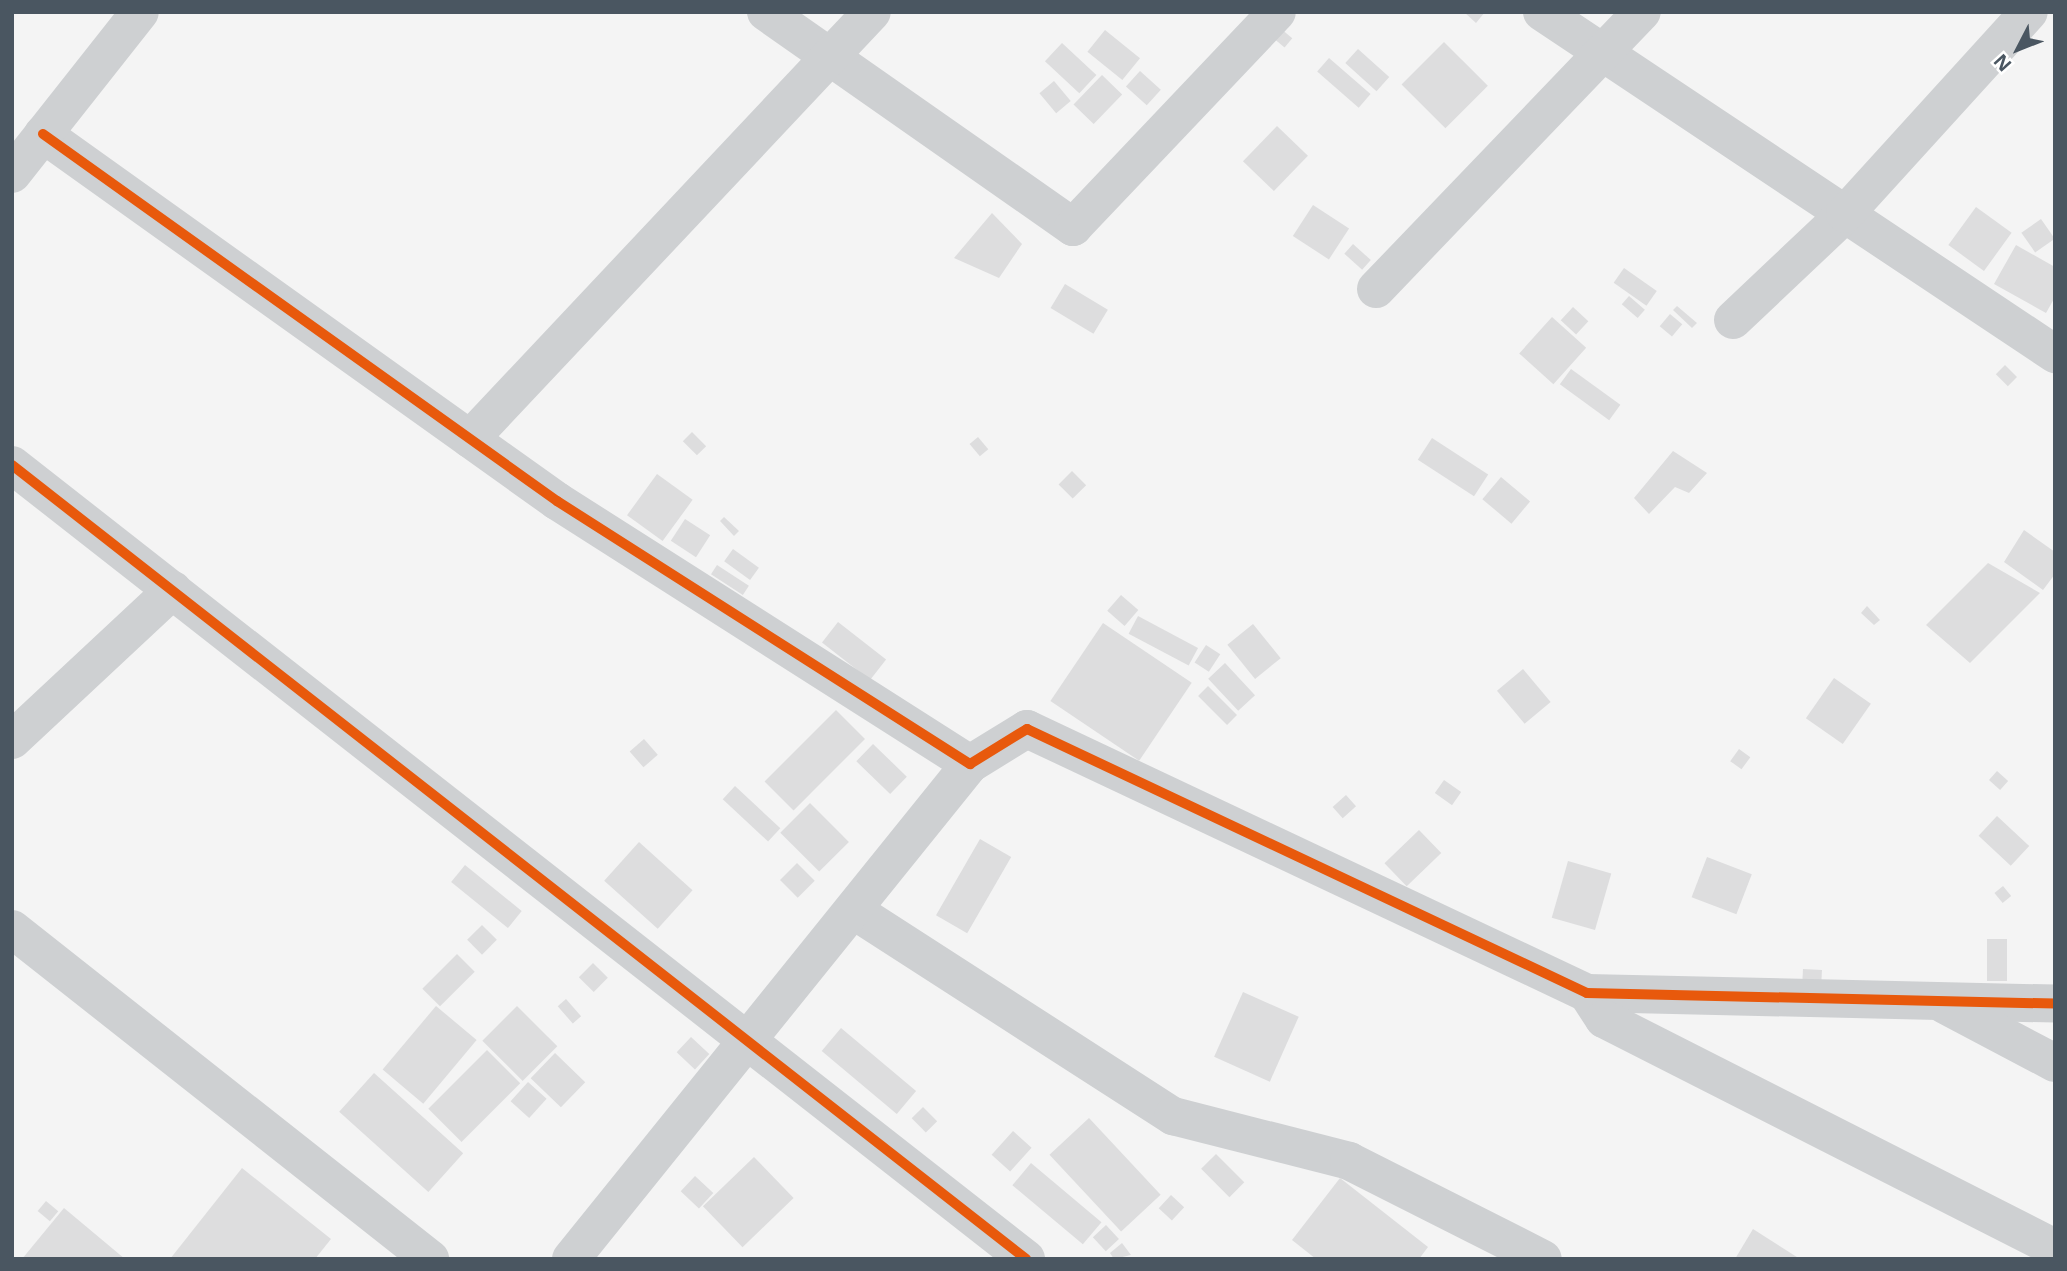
<!DOCTYPE html>
<html>
<head>
<meta charset="utf-8">
<style>
	body { margin:0 }
	#map { position:relative; width:2067px; height:1271px; overflow:hidden; background:#f4f4f4; font-family:"Noto Sans",sans-serif }
	div>[style] { position:absolute }
	[style*='--x'] { left:calc(var(--x)*1px); top:calc(var(--y)*1px); width:calc(var(--w)*1px); rotate:calc(var(--a)*1deg) }
	.building>* { inset:0; background:#ddddde; transform-origin:0 0 }
	.minor>* { height:38px; margin:-19px; padding:0 19px; transform-origin:19px; border-radius:19px; background:#ced0d2 }
	.cycleway>* { height:10px; margin:-5px; padding:0 5px; transform-origin:5px; border-radius:5px; background:#e8590c }
	span { translate:-50% -50%; white-space:nowrap; text-align:center; line-height:1.15; -webkit-text-stroke:5px #fff; paint-order:stroke }
	.frame { position:absolute; inset:0; border:14px solid #4a5661; pointer-events:none }
	.north { position:absolute; left:1983px; top:14px; width:70px; height:70px; -webkit-text-stroke:5px #fff; paint-order:stroke; rotate:228deg; font-size:19px; font-weight:700; line-height:28px; text-align:center; color:#4a5661 }
	.north::after { content:''; display:block; margin:auto; width:24px; height:32px; background:#4a5661; clip-path:polygon(50% 0,100% 100%,50% 72%,0 100%) }
</style>
</head>
<body>
<div id="map">
	<div class="building">
		<div style="clip-path:polygon(1464px 12px,1485px 12px,1476px 23px)"></div>
		<div style="left:1280px;top:28px;width:16px;height:12px;rotate:40deg"></div>
		<div style="left:1105px;top:30px;width:45px;height:28px;rotate:39deg"></div>
		<div style="left:1444px;top:42px;width:62px;height:60px;rotate:45deg"></div>
		<div style="left:1062px;top:43px;width:47px;height:25px;rotate:43deg"></div>
		<div style="left:1358px;top:49px;width:42px;height:19px;rotate:42deg"></div>
		<div style="left:1329px;top:58px;width:55px;height:18px;rotate:41deg"></div>
		<div style="left:1140px;top:71px;width:28px;height:21px;rotate:42deg"></div>
		<div style="left:1102px;top:75px;width:28px;height:41px;rotate:44deg"></div>
		<div style="left:1054px;top:81px;width:26px;height:19px;rotate:50deg"></div>
		<div style="left:1277px;top:126px;width:43px;height:49px;rotate:44deg"></div>
		<div style="left:1313px;top:205px;width:43px;height:37px;rotate:33deg"></div>
		<div style="left:1976px;top:207px;width:44px;height:47px;rotate:36deg"></div>
		<div style="clip-path:polygon(992px 213px,1022px 244px,999px 278px,954px 258px)"></div>
		<div style="left:2041px;top:219px;width:24px;height:24px;rotate:55deg"></div>
		<div style="left:1353px;top:244px;width:24px;height:13px;rotate:42deg"></div>
		<div style="clip-path:polygon(2016px 245px,2055px 267px,2055px 297px,2046px 313px,1994px 284px)"></div>
		<div style="left:1624px;top:268px;width:40px;height:18px;rotate:35deg"></div>
		<div style="left:1065px;top:284px;width:50px;height:28px;rotate:31deg"></div>
		<div style="left:1629px;top:296px;width:21px;height:11px;rotate:41deg"></div>
		<div style="clip-path:polygon(1677px 306px,1697px 323px,1692px 328px,1673px 310px)"></div>
		<div style="left:1573px;top:307px;width:21px;height:18px;rotate:43deg"></div>
		<div style="left:1670px;top:314px;width:16px;height:16px;rotate:40deg"></div>
		<div style="left:1552px;top:317px;width:46px;height:49px;rotate:42deg"></div>
		<div style="left:2005px;top:365px;width:17px;height:13px;rotate:45deg"></div>
		<div style="left:1571px;top:369px;width:61px;height:19px;rotate:36deg"></div>
		<div style="left:692px;top:432px;width:20px;height:13px;rotate:45deg"></div>
		<div style="left:978px;top:437px;width:16px;height:11px;rotate:50deg"></div>
		<div style="left:1432px;top:438px;width:67px;height:26px;rotate:33deg"></div>
		<div style="clip-path:polygon(1673px 451px,1707px 473px,1689px 493px,1675px 487px,1649px 514px,1634px 498px)"></div>
		<div style="left:1072px;top:471px;width:20px;height:19px;rotate:45deg"></div>
		<div style="left:657px;top:474px;width:44px;height:51px;rotate:36deg"></div>
		<div style="left:1501px;top:477px;width:38px;height:29px;rotate:40deg"></div>
		<div style="clip-path:polygon(724px 517px,739px 531px,734px 536px,720px 521px)"></div>
		<div style="left:685px;top:519px;width:30px;height:26px;rotate:33deg"></div>
		<div style="clip-path:polygon(2024px 530px,2055px 552px,2055px 574px,2043px 590px,2004px 562px)"></div>
		<div style="left:733px;top:549px;width:32px;height:15px;rotate:36deg"></div>
		<div style="clip-path:polygon(1988px 563px,2040px 593px,1970px 663px,1926px 625px)"></div>
		<div style="left:717px;top:565px;width:38px;height:11px;rotate:33deg"></div>
		<div style="left:1121px;top:595px;width:23px;height:21px;rotate:41deg"></div>
		<div style="clip-path:polygon(1867px 606px,1880px 620px,1874px 625px,1861px 613px)"></div>
		<div style="left:1138px;top:616px;width:68px;height:20px;rotate:28deg"></div>
		<div style="left:838px;top:622px;width:61px;height:26px;rotate:38deg"></div>
		<div style="left:1103px;top:623px;width:107px;height:94px;rotate:34deg"></div>
		<div style="left:1253px;top:624px;width:44px;height:33px;rotate:51deg"></div>
		<div style="left:1206px;top:645px;width:17px;height:21px;rotate:33deg"></div>
		<div style="left:1225px;top:663px;width:44px;height:23px;rotate:47deg"></div>
		<div style="left:1523px;top:669px;width:43px;height:34px;rotate:50deg"></div>
		<div style="left:1834px;top:678px;width:45px;height:49px;rotate:35deg"></div>
		<div style="left:1208px;top:686px;width:41px;height:14px;rotate:45deg"></div>
		<div style="left:836px;top:710px;width:41px;height:101px;rotate:45deg"></div>
		<div style="left:644px;top:739px;width:21px;height:19px;rotate:49deg"></div>
		<div style="left:873px;top:744px;width:47px;height:24px;rotate:44deg"></div>
		<div style="left:1739px;top:749px;width:14px;height:15px;rotate:36deg"></div>
		<div style="left:1997px;top:771px;width:15px;height:12px;rotate:42deg"></div>
		<div style="left:1444px;top:780px;width:21px;height:16px;rotate:35deg"></div>
		<div style="left:735px;top:786px;width:62px;height:18px;rotate:43deg"></div>
		<div style="left:1346px;top:795px;width:15px;height:18px;rotate:48deg"></div>
		<div style="left:810px;top:803px;width:55px;height:42px;rotate:45deg"></div>
		<div style="left:1997px;top:816px;width:44px;height:27px;rotate:43deg"></div>
		<div style="left:1419px;top:830px;width:32px;height:48px;rotate:46deg"></div>
		<div style="left:980px;top:839px;width:36px;height:88px;rotate:30deg"></div>
		<div style="left:639px;top:842px;width:72px;height:52px;rotate:42deg"></div>
		<div style="left:1707px;top:857px;width:48px;height:43px;rotate:21deg"></div>
		<div style="left:1568px;top:861px;width:45px;height:59px;rotate:16deg"></div>
		<div style="left:797px;top:863px;width:25px;height:24px;rotate:45deg"></div>
		<div style="left:465px;top:865px;width:73px;height:22px;rotate:39deg"></div>
		<div style="left:2003px;top:886px;width:13px;height:11px;rotate:51deg"></div>
		<div style="left:482px;top:925px;width:21px;height:21px;rotate:45deg"></div>
		<div style="left:1987px;top:939px;width:20px;height:42px"></div>
		<div style="left:457px;top:954px;width:25px;height:49px;rotate:45deg"></div>
		<div style="left:593px;top:963px;width:21px;height:20px;rotate:45deg"></div>
		<div style="left:1803px;top:969px;width:19px;height:14px;rotate:3deg"></div>
		<div style="left:1243px;top:992px;width:61px;height:71px;rotate:24deg"></div>
		<div style="left:566px;top:999px;width:23px;height:11px;rotate:49deg"></div>
		<div style="left:436px;top:1006px;width:53px;height:83px;rotate:40deg"></div>
		<div style="left:517px;top:1006px;width:57px;height:49px;rotate:45deg"></div>
		<div style="left:841px;top:1028px;width:98px;height:30px;rotate:40deg"></div>
		<div style="left:691px;top:1037px;width:25px;height:21px;rotate:43deg"></div>
		<div style="left:487px;top:1050px;width:47px;height:83px;rotate:45deg"></div>
		<div style="left:555px;top:1053px;width:42px;height:35px;rotate:44deg"></div>
		<div style="left:374px;top:1073px;width:120px;height:52px;rotate:42deg"></div>
		<div style="left:528px;top:1082px;width:25px;height:26px;rotate:42deg"></div>
		<div style="left:923px;top:1107px;width:20px;height:16px;rotate:45deg"></div>
		<div style="left:1089px;top:1118px;width:105px;height:54px;rotate:47deg"></div>
		<div style="left:1013px;top:1131px;width:25px;height:32px;rotate:42deg"></div>
		<div style="left:1216px;top:1154px;width:40px;height:21px;rotate:45deg"></div>
		<div style="left:754px;top:1157px;width:57px;height:71px;rotate:46deg"></div>
		<div style="left:1031px;top:1163px;width:92px;height:29px;rotate:40deg"></div>
		<div style="clip-path:polygon(242px 1168px,331px 1239px,315px 1259px,170px 1259px)"></div>
		<div style="left:695px;top:1176px;width:25px;height:21px;rotate:43deg"></div>
		<div style="clip-path:polygon(1340px 1178px,1428px 1247px,1419px 1259px,1316px 1259px,1292px 1240px)"></div>
		<div style="left:1171px;top:1195px;width:18px;height:18px;rotate:43deg"></div>
		<div style="left:46px;top:1201px;width:16px;height:13px;rotate:40deg"></div>
		<div style="clip-path:polygon(64px 1208px,125px 1259px,22px 1259px)"></div>
		<div style="left:1106px;top:1225px;width:19px;height:18px;rotate:47deg"></div>
		<div style="clip-path:polygon(1753px 1229px,1800px 1259px,1735px 1259px)"></div>
		<div style="clip-path:polygon(1122px 1243px,1131px 1255px,1114px 1259px,1110px 1253px)"></div>
	</div>
	<div class="minor">
		<div style="--x:766;--y:12;--w:375;--a:35"></div>
		<div style="--x:1073;--y:227;--w:296;--a:-46.5"></div>
		<div style="--x:1542;--y:12;--w:617;--a:33.69"></div>
		<div style="--x:43;--y:134;--w:632;--a:35.53"></div>
		<div style="--x:557;--y:501;--w:490;--a:32.5"></div>
		<div style="--x:970;--y:764;--w:67;--a:-31.6"></div>
		<div style="--x:1027;--y:729;--w:619;--a:25.24"></div>
		<div style="--x:1587;--y:993;--w:468;--a:1.3"></div>
		<div style="--x:12;--y:174;--w:206;--a:-51.7"></div>
		<div style="--x:1376;--y:289;--w:384;--a:-46.2"></div>
		<div style="--x:1733;--y:320;--w:154;--a:-43.4"></div>
		<div style="--x:1845;--y:214;--w:273;--a:-47.7"></div>
		<div style="--x:470;--y:439;--w:586;--a:-46.73"></div>
		<div style="--x:12;--y:465;--w:1288;--a:38.06"></div>
		<div style="--x:12;--y:740;--w:220;--a:-43"></div>
		<div style="--x:853;--y:910;--w:381;--a:32.8"></div>
		<div style="--x:1173;--y:1116;--w:182;--a:14.3"></div>
		<div style="--x:1349;--y:1161;--w:217;--a:26.8"></div>
		<div style="--x:12;--y:929;--w:533;--a:38.29"></div>
		<div style="--x:1587;--y:993;--w:31;--a:57"></div>
		<div style="--x:1604;--y:1019;--w:506;--a:26.92"></div>
		<div style="--x:1945;--y:1005;--w:124;--a:27.8"></div>
		<div style="--x:571;--y:1259;--w:636;--a:-51.13"></div>
	</div>
	<div class="cycleway">
		<div style="--x:43;--y:134;--w:632;--a:35.53"></div>
		<div style="--x:557;--y:501;--w:490;--a:32.5"></div>
		<div style="--x:970;--y:764;--w:67;--a:-31.6"></div>
		<div style="--x:1027;--y:729;--w:619;--a:25.24"></div>
		<div style="--x:1587;--y:993;--w:468;--a:1.3"></div>
		<div style="--x:12;--y:465;--w:1288;--a:38.06"></div>
	</div>
	<div class="frame"></div>
	<div class="north">N</div>
</div>
</body>
</html>
